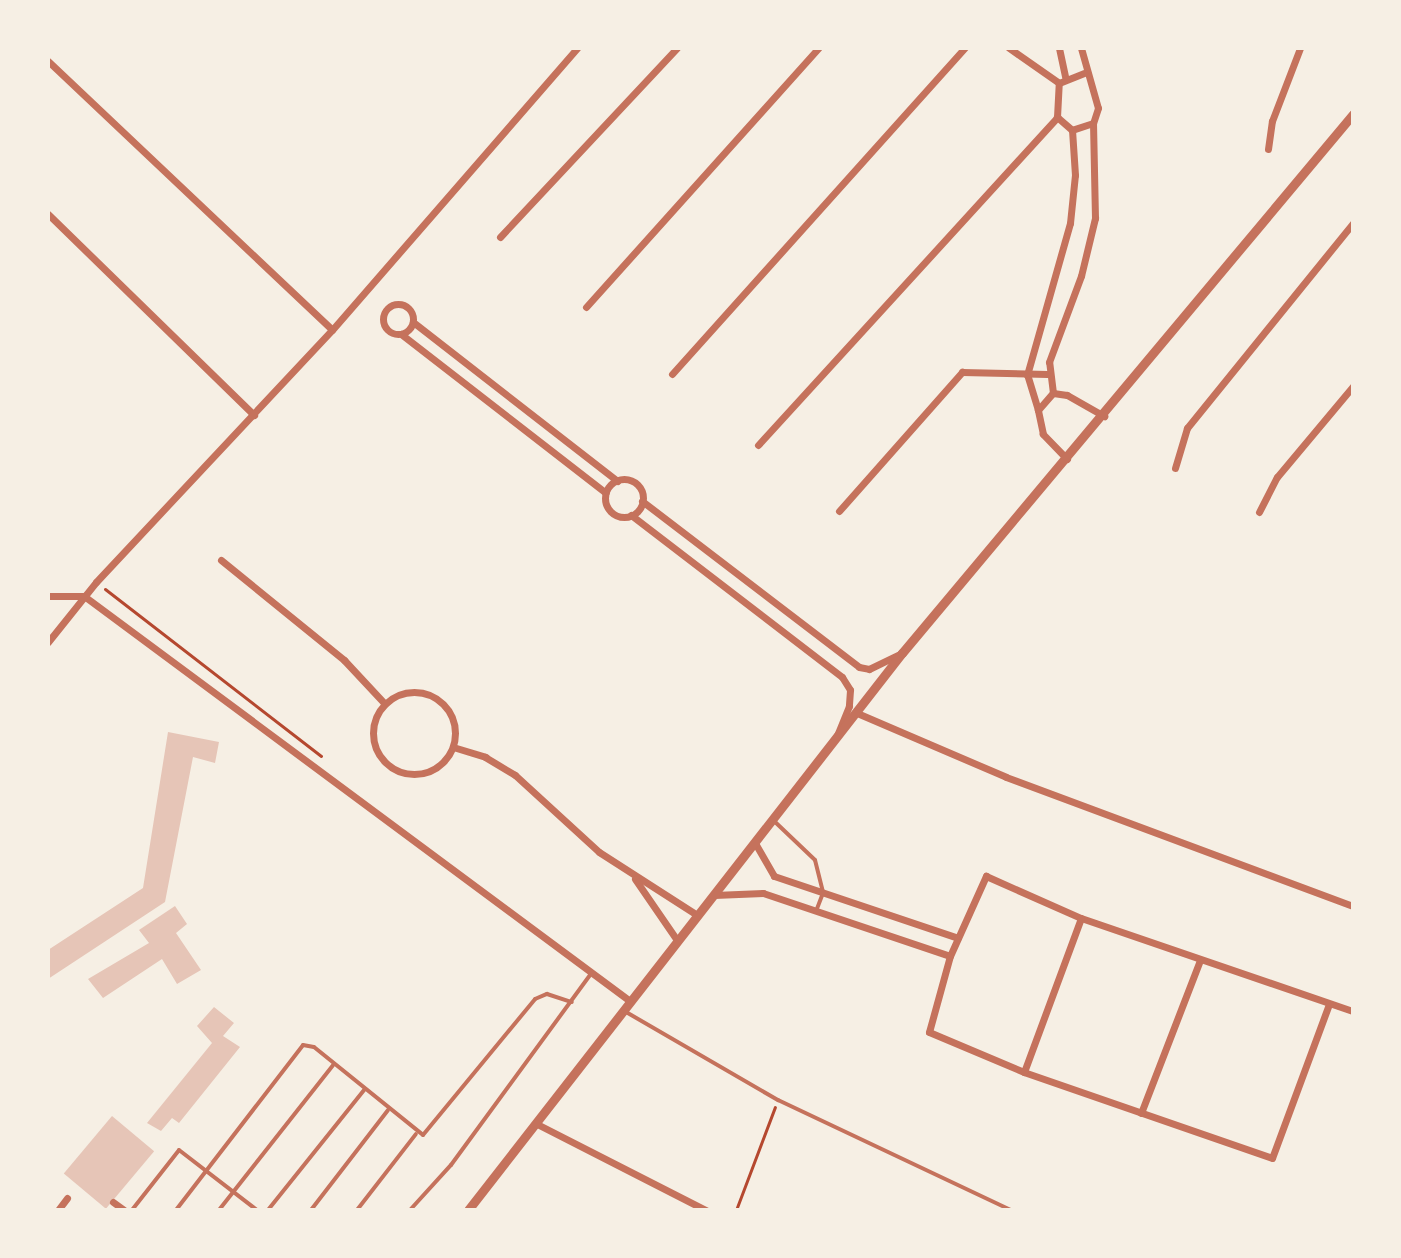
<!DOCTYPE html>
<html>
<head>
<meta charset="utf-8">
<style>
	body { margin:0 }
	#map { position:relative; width:1401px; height:1258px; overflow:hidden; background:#f6efe4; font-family:Cabin,sans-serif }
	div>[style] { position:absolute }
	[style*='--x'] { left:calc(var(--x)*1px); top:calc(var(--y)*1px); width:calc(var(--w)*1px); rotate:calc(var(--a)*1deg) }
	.building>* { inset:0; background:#e6c5b7; transform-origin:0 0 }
	.path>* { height:3px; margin:-1.5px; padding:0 1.5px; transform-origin:1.5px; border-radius:1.5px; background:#b5482f }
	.service>* { height:4px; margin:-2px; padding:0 2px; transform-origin:2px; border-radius:2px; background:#c5725c }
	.minor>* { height:7px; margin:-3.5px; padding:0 3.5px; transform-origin:3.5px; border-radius:3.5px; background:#c5725c }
	.minor>.ring { margin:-3.5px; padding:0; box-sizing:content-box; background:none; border:7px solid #c5725c; border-radius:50% }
	.tertiary>* { height:9px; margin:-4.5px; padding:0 4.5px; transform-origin:4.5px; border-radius:4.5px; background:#c5725c }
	span { translate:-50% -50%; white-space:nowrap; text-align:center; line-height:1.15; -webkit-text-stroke:8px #f6efe4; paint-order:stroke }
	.frame { position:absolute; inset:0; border:50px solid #f6efe4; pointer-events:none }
</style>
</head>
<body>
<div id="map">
	<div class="building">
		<div style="clip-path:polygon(168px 732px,219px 742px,215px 763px,193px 757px,165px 902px,48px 979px,48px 950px,143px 888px)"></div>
		<div style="clip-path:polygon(175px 906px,187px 924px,176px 933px,201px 970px,177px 984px,162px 959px,103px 998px,88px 979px,149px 943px,139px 930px)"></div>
		<div style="clip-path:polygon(214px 1007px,234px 1023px,223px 1036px,240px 1047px,179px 1123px,172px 1118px,161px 1131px,147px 1123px,212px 1043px,197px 1026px)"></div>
		<div style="left:112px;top:1116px;width:55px;height:75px;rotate:40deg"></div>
	</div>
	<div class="path">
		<div style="--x:105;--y:589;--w:273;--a:37.7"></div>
		<div style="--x:736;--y:1210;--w:110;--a:-69.3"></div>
	</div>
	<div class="service">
		<div style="--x:773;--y:820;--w:58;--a:43.6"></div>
		<div style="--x:815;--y:860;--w:34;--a:76"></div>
		<div style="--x:823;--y:893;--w:17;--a:111"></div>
		<div style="--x:626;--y:1012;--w:176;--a:30.1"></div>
		<div style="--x:778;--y:1100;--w:258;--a:25.3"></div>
		<div style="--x:132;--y:1210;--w:76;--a:-51.9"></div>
		<div style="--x:179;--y:1150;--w:98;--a:37.6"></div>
		<div style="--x:176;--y:1210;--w:208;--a:-52.4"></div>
		<div style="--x:303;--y:1045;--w:11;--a:10"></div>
		<div style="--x:314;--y:1047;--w:140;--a:38.9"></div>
		<div style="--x:423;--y:1135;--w:176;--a:-50.5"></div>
		<div style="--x:535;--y:999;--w:13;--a:-23"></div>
		<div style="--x:547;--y:994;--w:26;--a:18"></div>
		<div style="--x:219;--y:1210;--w:184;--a:-51.8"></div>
		<div style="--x:268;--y:1210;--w:154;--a:-51.3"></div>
		<div style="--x:311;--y:1210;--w:126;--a:-52.4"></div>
		<div style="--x:357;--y:1210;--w:96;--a:-52.2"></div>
		<div style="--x:410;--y:1210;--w:61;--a:-47.7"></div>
		<div style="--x:451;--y:1165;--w:237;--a:-53.8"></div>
	</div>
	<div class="minor">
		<div style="--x:1009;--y:48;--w:61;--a:35"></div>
		<div style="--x:1059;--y:48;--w:30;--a:78"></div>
		<div style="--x:1081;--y:48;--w:62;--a:74.2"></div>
		<div style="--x:1098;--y:108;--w:16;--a:108"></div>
		<div style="--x:1093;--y:123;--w:22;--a:162"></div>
		<div style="--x:1072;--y:130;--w:20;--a:-139"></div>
		<div style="--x:1057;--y:117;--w:34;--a:-87"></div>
		<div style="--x:1059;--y:83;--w:27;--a:-22"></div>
		<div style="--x:48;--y:61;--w:391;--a:43.4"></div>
		<div style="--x:1268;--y:149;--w:28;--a:-82"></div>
		<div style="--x:1272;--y:121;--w:78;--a:-69"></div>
		<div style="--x:48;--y:214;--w:288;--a:44.3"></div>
		<div style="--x:500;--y:237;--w:259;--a:-46.9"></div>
		<div class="ring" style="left:383px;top:304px;width:23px;height:23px"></div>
		<div style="--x:586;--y:307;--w:348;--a:-48.1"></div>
		<div style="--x:413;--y:322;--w:259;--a:37.9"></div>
		<div style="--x:401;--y:334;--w:259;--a:37.8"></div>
		<div style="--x:672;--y:374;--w:438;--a:-48.1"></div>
		<div style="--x:1053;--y:393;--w:31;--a:-97"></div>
		<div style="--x:1049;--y:362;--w:92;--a:-69.6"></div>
		<div style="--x:1081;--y:276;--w:60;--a:-76.4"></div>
		<div style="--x:1095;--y:218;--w:95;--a:-91.2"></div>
		<div style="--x:1038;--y:410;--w:37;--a:-107"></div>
		<div style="--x:1027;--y:375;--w:158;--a:-74.2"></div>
		<div style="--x:1070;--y:223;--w:48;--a:-84.1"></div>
		<div style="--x:1075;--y:175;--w:45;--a:-93.8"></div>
		<div style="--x:758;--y:445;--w:444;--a:-47.6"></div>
		<div style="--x:1067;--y:459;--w:35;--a:-134"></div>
		<div style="--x:1043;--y:434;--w:25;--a:-102"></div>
		<div style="--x:1038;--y:410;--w:23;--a:-49"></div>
		<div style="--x:1053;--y:393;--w:14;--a:8"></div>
		<div style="--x:1067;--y:395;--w:43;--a:29.6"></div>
		<div style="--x:1175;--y:468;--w:42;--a:-73.3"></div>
		<div style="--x:1187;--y:428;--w:264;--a:-51"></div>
		<div class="ring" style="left:605px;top:479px;width:31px;height:31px"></div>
		<div style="--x:642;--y:501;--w:273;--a:37.4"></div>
		<div style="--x:859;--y:667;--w:10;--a:11"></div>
		<div style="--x:869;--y:669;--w:34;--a:-26"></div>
		<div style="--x:839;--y:511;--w:186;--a:-48.5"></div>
		<div style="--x:962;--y:372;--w:85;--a:1.3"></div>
		<div style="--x:1259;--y:512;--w:39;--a:-63"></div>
		<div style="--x:1277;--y:477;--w:119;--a:-50.1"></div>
		<div style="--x:631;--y:515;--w:266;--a:37.5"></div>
		<div style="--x:842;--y:677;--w:15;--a:58"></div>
		<div style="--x:850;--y:690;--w:16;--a:94"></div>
		<div style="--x:849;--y:706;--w:32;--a:112"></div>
		<div style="--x:221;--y:560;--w:159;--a:39.1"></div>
		<div style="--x:344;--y:660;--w:60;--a:47"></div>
		<div style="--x:48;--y:596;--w:36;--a:0"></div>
		<div style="--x:84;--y:596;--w:680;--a:36.57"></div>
		<div style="--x:48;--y:642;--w:77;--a:-51.3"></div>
		<div style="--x:96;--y:582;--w:345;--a:-46.9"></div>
		<div style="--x:332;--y:330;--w:374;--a:-49"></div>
		<div class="ring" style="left:373px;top:692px;width:75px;height:75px"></div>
		<div style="--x:857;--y:713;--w:162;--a:23.2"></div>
		<div style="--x:1006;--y:777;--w:370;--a:20.4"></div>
		<div style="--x:453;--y:747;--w:34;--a:17"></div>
		<div style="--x:485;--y:757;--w:35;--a:31"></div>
		<div style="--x:515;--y:775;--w:114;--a:42.5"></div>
		<div style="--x:599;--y:852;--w:117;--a:32.7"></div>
		<div style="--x:755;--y:843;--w:38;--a:60"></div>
		<div style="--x:774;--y:876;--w:194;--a:18.6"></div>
		<div style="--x:635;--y:879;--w:74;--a:55.5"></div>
		<div style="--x:714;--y:895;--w:49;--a:-2.3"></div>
		<div style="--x:763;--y:893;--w:197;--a:18.6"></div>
		<div style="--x:1329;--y:1004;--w:164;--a:110.3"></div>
		<div style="--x:1272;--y:1158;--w:262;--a:-160.9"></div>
		<div style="--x:1024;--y:1072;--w:103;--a:-157.2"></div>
		<div style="--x:929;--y:1032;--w:79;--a:-74.6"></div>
		<div style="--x:950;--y:956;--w:88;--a:-65.8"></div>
		<div style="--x:986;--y:876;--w:104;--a:23.9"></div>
		<div style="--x:1081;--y:918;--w:287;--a:18.9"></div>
		<div style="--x:1024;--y:1072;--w:164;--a:-69.7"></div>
		<div style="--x:1141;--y:1113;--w:164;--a:-68.9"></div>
		<div style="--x:537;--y:1124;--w:190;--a:27"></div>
		<div style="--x:113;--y:1202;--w:14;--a:36"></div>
		<div style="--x:58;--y:1210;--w:15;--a:-53"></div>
	</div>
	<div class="tertiary">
		<div style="--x:468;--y:1210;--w:706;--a:-52.08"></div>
		<div style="--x:902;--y:653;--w:703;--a:-50.08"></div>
	</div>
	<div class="frame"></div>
</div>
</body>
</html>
